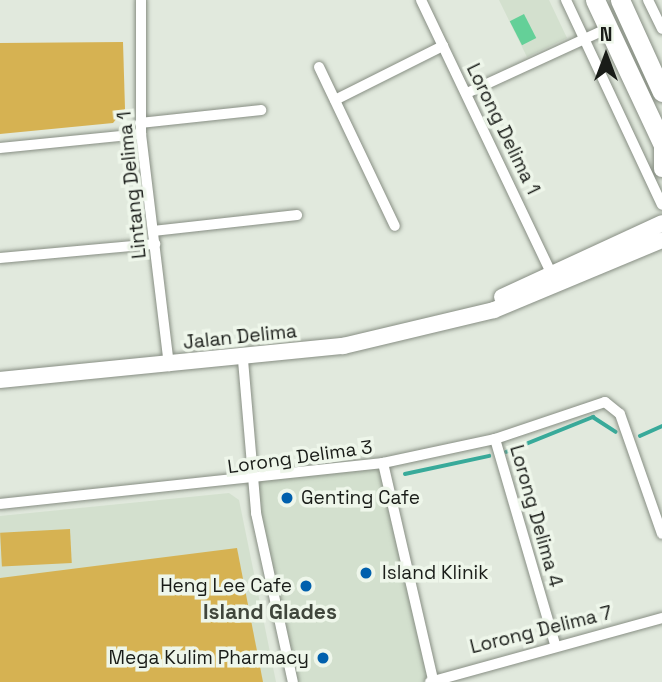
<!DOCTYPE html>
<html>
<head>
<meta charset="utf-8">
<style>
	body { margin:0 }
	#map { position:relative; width:662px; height:682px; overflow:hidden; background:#e1e9dd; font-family:"Space Grotesk",sans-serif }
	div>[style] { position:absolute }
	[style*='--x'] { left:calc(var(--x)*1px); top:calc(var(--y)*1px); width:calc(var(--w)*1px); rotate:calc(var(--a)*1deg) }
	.built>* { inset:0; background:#d3e0ce }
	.green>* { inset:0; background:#d6b252; transform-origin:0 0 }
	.stream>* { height:3.5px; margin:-1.75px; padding:0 1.75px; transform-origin:1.75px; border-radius:1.75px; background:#38aa9a }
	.building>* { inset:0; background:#64d098; transform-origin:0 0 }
	.roads { filter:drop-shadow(0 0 2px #878e83) drop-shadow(0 0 2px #878e83) }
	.street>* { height:10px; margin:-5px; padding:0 5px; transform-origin:5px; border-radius:5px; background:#fff }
	.secondary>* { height:16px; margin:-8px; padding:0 8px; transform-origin:8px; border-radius:8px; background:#fff }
	.highway>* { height:19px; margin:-9.5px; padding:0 9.5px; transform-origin:9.5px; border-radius:9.5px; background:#fff }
	.dots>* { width:19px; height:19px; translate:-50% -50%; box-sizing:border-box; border:4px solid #eef6ea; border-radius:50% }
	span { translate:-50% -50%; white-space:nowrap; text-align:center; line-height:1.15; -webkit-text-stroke:7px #eef6ea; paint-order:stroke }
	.street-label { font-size:19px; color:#191c18 }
	.poi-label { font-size:19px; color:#191c18 }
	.left { translate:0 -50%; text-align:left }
	.right { translate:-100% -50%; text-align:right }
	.neighbourhood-label { font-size:21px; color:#40463c; font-weight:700 }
	.north { position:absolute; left:571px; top:21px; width:70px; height:70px; -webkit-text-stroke:5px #eef6ea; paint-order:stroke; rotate:0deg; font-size:19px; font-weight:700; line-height:28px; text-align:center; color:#191c18 }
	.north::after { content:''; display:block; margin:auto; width:24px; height:32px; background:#191c18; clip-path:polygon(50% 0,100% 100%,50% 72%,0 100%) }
</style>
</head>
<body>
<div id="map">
	<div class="built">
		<div style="clip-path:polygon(499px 0,549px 0,567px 38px,527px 57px)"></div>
		<div style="clip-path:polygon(383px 463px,430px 682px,293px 682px,252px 482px)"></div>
		<div style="clip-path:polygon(229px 493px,239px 500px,276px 682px,0 682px,0 516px)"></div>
	</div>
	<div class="green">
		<div style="clip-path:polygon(123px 42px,125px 109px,113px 123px,0 134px,0 43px)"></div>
		<div style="left:70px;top:529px;width:34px;height:70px;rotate:87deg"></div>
		<div style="clip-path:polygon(237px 548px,263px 682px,0 682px,0 578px)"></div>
	</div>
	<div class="stream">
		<div style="--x:640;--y:436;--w:24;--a:-24"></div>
		<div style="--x:506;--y:452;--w:94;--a:-21.9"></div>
		<div style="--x:593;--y:417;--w:27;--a:33"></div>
		<div style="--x:405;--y:474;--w:86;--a:-12.1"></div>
	</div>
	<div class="building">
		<div style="left:524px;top:14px;width:27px;height:16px;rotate:63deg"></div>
	</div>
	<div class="roads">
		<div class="street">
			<div style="--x:141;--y:0;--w:134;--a:90"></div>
			<div style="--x:141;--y:134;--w:234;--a:83.1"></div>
			<div style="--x:421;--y:0;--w:305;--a:64.5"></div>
			<div style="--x:566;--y:0;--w:226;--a:64.9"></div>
			<div style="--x:648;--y:0;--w:32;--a:64"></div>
			<div style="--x:319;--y:67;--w:176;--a:64.5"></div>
			<div style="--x:467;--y:93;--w:155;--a:-24.7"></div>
			<div style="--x:335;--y:100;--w:121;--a:-26.6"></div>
			<div style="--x:140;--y:123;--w:122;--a:-6.1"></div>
			<div style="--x:0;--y:148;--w:142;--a:-5.7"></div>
			<div style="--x:153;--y:231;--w:145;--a:-6.3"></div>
			<div style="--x:0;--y:258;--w:156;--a:-5.2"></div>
			<div style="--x:243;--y:360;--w:154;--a:85.1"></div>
			<div style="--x:256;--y:513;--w:173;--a:77.7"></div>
			<div style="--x:495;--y:439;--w:214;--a:73.7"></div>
			<div style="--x:383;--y:463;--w:223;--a:77"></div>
			<div style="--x:0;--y:504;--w:385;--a:-6.1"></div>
			<div style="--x:383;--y:463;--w:115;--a:-12.1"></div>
			<div style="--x:495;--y:439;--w:116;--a:-18.6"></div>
			<div style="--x:605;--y:402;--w:19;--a:39"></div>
			<div style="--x:620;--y:414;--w:127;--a:70.7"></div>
			<div style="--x:430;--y:682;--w:241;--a:-15.4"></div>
		</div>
		<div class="secondary">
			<div style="--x:662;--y:143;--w:26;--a:90"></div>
			<div style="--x:502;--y:297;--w:176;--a:-24.8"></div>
			<div style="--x:0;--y:380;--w:345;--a:-5.7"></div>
			<div style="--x:343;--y:346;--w:155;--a:-13.4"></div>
			<div style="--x:494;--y:310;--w:182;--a:-22.6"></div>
		</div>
		<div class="highway">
			<div style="--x:595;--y:0;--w:158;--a:64.9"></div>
			<div style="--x:620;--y:0;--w:101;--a:65.5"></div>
		</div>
	</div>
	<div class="dots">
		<div style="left:287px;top:498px;background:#0060ad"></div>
		<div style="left:366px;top:573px;background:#0060ad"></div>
		<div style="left:306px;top:586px;background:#0060ad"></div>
		<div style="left:323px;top:658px;background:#0060ad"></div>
	</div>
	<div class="street-label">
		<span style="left:503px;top:129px;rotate:64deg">Lorong Delima 1</span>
		<span style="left:132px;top:185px;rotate:-96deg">Lintang Delima 1</span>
		<span style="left:240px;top:337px;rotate:-6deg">Jalan Delima</span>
		<span style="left:300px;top:457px;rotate:-8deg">Lorong Delima 3</span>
		<span style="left:536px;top:516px;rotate:74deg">Lorong Delima 4</span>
		<span style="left:541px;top:630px;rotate:-14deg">Lorong Delima 7</span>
	</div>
	<div class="poi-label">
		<span class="left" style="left:301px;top:498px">Genting Cafe</span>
		<span class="left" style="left:382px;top:573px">Island Klinik</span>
		<span class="right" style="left:292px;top:586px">Heng Lee Cafe</span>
		<span class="right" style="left:309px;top:658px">Mega Kulim Pharmacy</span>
	</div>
	<div class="neighbourhood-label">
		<span style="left:270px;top:612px">Island Glades</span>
	</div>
	<div class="north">N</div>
</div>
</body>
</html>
